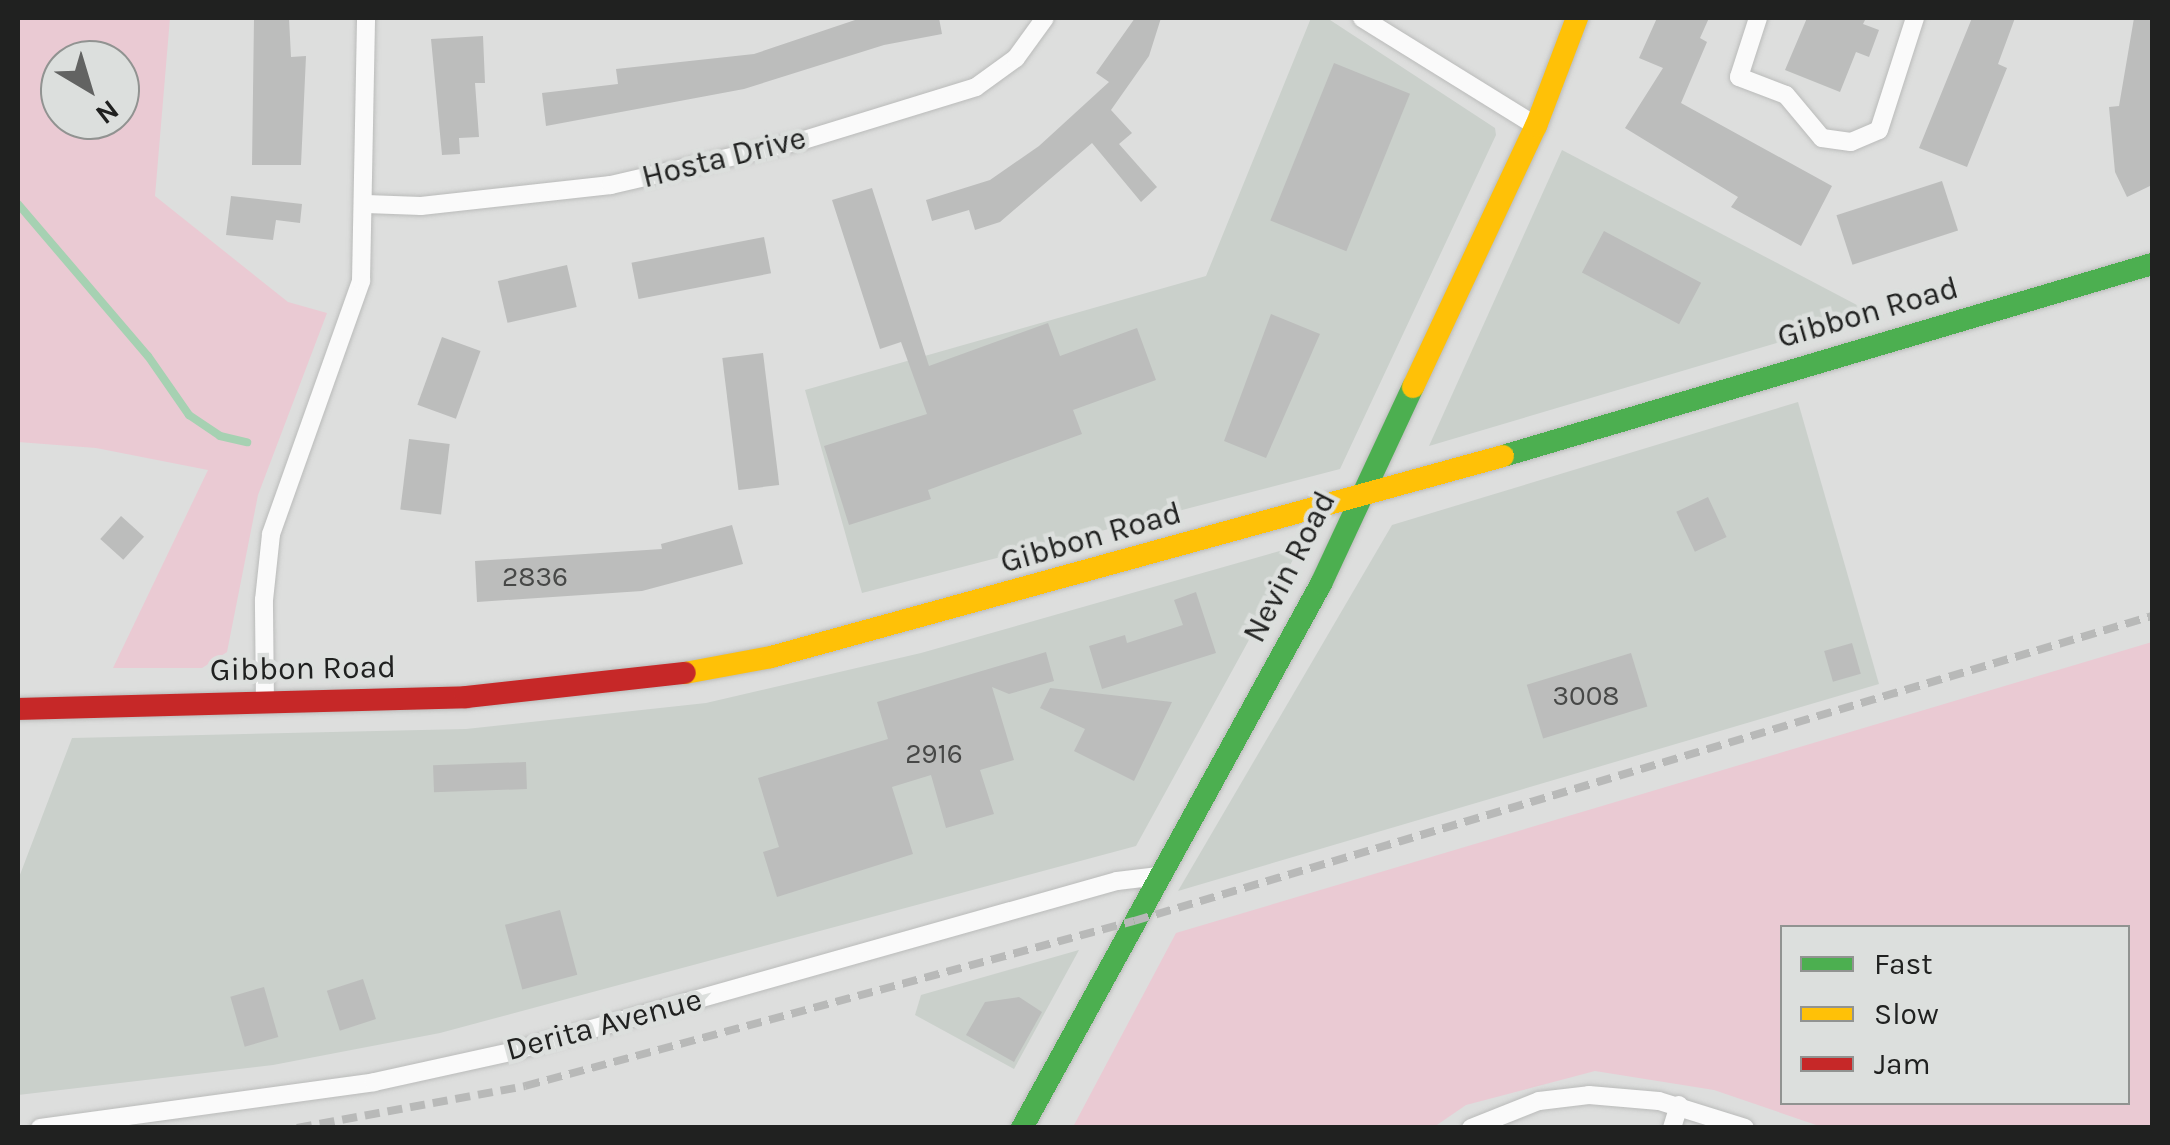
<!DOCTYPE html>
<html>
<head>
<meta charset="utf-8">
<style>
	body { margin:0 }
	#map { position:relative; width:2170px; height:1145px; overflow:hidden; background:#dddedd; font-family:Karla,sans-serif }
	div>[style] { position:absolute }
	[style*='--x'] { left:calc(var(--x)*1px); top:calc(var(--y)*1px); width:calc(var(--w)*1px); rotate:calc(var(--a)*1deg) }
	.built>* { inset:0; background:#cad0cb }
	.green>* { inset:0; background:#eacad3 }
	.stream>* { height:8px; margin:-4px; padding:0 4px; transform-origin:4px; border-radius:4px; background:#a6d1b2 }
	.building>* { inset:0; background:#bcbdbc; transform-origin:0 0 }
	.roads { filter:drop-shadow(0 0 2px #babbba) drop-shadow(0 0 2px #babbba) }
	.street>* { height:18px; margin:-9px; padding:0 9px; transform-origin:9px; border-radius:9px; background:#fafafa }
	.fast>* { height:22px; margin:-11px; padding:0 11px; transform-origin:11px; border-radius:11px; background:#4caf50 }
	.slow>* { height:22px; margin:-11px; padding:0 11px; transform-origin:11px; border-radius:11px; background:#ffc107 }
	.jam>* { height:22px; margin:-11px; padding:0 11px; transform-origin:11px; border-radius:11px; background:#c62828 }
	.rail>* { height:8px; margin-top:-4px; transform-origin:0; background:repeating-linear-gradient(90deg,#b8b9b8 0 15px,transparent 0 23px) }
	span { translate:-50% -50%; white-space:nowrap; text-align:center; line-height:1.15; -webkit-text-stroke:9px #dcdfdd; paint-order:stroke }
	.number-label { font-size:28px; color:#474847 }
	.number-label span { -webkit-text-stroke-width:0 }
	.street-label { font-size:32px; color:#202120 }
	.frame { position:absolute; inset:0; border:20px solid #202120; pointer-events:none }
	.legend { position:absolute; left:1780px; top:925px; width:350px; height:180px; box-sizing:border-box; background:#dcdfdd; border:2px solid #919391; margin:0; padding:12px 18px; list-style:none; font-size:30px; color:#202120 }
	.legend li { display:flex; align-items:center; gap:20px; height:50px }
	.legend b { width:50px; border:2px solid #919391 }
	.north { position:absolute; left:40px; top:40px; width:100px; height:100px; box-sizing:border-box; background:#dcdfdd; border:2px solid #919391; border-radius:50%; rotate:142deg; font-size:28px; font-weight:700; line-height:40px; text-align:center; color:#202120 }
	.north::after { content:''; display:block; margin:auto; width:35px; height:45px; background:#626362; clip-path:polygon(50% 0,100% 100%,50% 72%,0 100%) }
</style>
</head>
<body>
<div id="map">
	<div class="built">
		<div style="clip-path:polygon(1311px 18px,1327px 18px,1495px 128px,1496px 135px,1340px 469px,862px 593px,805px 390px,1206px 276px)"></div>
		<div style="clip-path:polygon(1562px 150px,1874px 314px,1429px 446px)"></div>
		<div style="clip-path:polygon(1798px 402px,1879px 684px,1178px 891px,1392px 525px)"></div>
		<div style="clip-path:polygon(1301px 545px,1136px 846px,440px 1033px,273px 1065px,18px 1095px,18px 880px,72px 738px,466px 729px,706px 703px,921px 653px)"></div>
		<div style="clip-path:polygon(1079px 950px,1014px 1069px,915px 1015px,921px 995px)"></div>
	</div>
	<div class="green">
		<div style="clip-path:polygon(evenodd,18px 18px,170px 18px,155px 196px,288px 302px,327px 313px,258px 495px,227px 652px,202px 668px,113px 668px,208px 470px,96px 448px,18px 442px,18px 18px,60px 60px,120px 60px,120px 120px,60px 120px,60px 60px)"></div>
		<div style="clip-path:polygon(evenodd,2152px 642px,2152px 1127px,1822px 1127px,1714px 1090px,1595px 1071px,1466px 1105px,1434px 1127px,1073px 1127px,1176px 933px,2152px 642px,1782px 928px,2128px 928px,2128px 1102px,1782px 1102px,1782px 928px)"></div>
	</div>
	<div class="stream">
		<div style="--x:18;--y:204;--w:200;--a:49.5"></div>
		<div style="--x:148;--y:356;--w:72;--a:55.2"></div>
		<div style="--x:189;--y:415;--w:37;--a:34"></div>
		<div style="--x:220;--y:436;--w:28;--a:13"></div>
	</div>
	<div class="building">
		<div style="clip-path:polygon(254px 18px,289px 18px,291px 57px,306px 56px,301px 165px,252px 165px)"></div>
		<div style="clip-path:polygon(861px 18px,939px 18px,942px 34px,884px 45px,744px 89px,546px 126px,542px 93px,618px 84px,616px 69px,754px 54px)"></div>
		<div style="clip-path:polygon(1135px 18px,1161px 18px,1149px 56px,1111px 110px,1132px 133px,1119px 144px,1157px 187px,1141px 202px,1092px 143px,1000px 222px,975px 230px,969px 210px,932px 221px,926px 200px,990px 180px,1039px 146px,1109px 82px,1096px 73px)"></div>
		<div style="clip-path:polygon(1657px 18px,1709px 18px,1700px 38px,1707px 42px,1681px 103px,1832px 186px,1801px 246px,1731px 207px,1738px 197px,1625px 128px,1663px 68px,1639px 58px)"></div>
		<div style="clip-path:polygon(1807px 18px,1866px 18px,1863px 24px,1879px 30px,1869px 57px,1856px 52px,1840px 92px,1785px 70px)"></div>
		<div style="clip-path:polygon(1972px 18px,2015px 18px,1998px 64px,2007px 68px,1967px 167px,1919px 148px)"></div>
		<div style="clip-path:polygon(2134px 18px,2152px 18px,2152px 185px,2127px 197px,2115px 172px,2109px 107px,2119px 106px)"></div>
		<div style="clip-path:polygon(483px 36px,485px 83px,475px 83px,479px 137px,459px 138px,460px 154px,442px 155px,431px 39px)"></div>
		<div style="left:1334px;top:63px;width:82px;height:170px;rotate:22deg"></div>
		<div style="left:1942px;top:181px;width:52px;height:111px;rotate:72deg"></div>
		<div style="clip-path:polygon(872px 188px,929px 366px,1048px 323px,1060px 356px,1137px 328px,1156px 380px,1073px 410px,1082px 434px,928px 490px,931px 499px,849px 525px,824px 446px,927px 414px,901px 342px,880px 349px,832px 200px)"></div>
		<div style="clip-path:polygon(231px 196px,302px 204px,300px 223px,276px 220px,273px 240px,226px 235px)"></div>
		<div style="left:1604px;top:231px;width:110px;height:47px;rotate:28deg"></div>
		<div style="left:764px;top:237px;width:37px;height:135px;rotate:79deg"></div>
		<div style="left:567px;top:265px;width:43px;height:71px;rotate:77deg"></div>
		<div style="clip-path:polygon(1271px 314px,1320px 334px,1266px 458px,1224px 441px)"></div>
		<div style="left:442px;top:337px;width:41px;height:72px;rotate:20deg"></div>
		<div style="left:763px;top:353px;width:133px;height:41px;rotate:83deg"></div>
		<div style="left:409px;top:439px;width:41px;height:71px;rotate:7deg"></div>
		<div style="left:1708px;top:497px;width:44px;height:35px;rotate:65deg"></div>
		<div style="left:121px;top:516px;width:31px;height:31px;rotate:42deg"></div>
		<div style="clip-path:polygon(732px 525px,743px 564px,642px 591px,477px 602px,475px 561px,662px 549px,661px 544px)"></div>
		<div style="clip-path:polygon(1196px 592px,1216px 653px,1102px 689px,1089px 646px,1125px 635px,1127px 643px,1183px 625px,1174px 600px)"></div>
		<div style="left:1852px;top:643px;width:32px;height:29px;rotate:74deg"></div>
		<div style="clip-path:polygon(1046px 652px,1054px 681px,1009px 694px,992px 687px,1014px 760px,980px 770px,994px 814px,946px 828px,931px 775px,892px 787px,913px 854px,777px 897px,763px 852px,779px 847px,758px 778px,888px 739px,877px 702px)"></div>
		<div style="left:1631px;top:653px;width:56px;height:109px;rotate:73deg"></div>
		<div style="clip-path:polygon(1050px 688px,1172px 702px,1134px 781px,1074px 751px,1085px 729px,1040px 708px)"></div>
		<div style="left:526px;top:762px;width:27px;height:93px;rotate:88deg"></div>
		<div style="left:560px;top:910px;width:67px;height:57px;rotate:75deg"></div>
		<div style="left:363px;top:979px;width:42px;height:38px;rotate:72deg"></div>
		<div style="left:264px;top:987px;width:52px;height:35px;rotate:74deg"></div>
		<div style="clip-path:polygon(1019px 997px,1042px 1012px,1014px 1062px,966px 1035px,985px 1002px)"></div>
	</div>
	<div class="roads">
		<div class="street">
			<div style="--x:1362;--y:18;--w:205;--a:31.8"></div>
			<div style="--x:1758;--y:18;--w:62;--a:107.9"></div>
			<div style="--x:1739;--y:77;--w:50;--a:21"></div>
			<div style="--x:1786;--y:95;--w:56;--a:50.1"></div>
			<div style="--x:1822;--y:138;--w:29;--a:8"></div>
			<div style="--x:1851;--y:142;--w:30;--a:-23"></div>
			<div style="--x:1879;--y:130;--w:118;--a:-72.2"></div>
			<div style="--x:366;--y:204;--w:55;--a:2.1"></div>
			<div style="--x:421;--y:206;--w:191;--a:-6.3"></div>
			<div style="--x:611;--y:185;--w:198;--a:-13.1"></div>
			<div style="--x:804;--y:140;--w:180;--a:-17.1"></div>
			<div style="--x:976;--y:87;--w:49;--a:-35.9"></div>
			<div style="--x:1016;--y:58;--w:49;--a:-54.1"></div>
			<div style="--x:265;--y:704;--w:104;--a:-90.6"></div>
			<div style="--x:264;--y:600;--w:66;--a:-83.9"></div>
			<div style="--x:271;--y:534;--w:269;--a:-70.4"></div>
			<div style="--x:361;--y:281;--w:263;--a:-88.9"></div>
			<div style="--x:40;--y:1128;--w:337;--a:-7.8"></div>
			<div style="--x:374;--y:1082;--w:139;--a:-12.4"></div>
			<div style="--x:510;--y:1052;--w:631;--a:-15.73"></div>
			<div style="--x:1117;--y:881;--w:42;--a:-6.8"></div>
			<div style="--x:1471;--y:1128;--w:73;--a:-21.7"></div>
			<div style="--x:1539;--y:1101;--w:50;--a:-6.8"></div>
			<div style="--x:1589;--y:1095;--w:70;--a:4.9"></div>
			<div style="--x:1659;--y:1101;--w:90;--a:17.4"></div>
			<div style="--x:1672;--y:1128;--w:24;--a:-73"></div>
		</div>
		<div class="fast">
			<div style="--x:1503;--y:456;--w:677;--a:-16.48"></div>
			<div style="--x:1022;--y:1128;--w:621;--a:-61.21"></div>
			<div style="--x:1321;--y:584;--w:217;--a:-65"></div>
		</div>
		<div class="slow">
			<div style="--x:1413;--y:387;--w:289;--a:-64.8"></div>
			<div style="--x:1536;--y:126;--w:116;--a:-69.2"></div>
			<div style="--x:685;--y:673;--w:87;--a:-10.5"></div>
			<div style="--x:771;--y:657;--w:759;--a:-15.35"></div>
		</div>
		<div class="jam">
			<div style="--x:18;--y:709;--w:448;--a:-1.5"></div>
			<div style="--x:466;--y:697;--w:220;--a:-6.3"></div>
		</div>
	</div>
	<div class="rail">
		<div style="--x:297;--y:1128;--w:232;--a:-10.4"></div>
		<div style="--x:525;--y:1086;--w:631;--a:-15.16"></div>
		<div style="--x:1134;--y:921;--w:1063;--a:-16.68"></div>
	</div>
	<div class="number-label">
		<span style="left:535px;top:577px">2836</span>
		<span style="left:1586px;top:696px">3008</span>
		<span style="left:934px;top:754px">2916</span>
	</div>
	<div class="street-label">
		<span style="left:724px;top:158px;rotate:-14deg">Hosta Drive</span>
		<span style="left:1868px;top:313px;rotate:-16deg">Gibbon Road</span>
		<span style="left:1091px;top:538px;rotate:-16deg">Gibbon Road</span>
		<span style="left:1290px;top:567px;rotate:-63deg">Nevin Road</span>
		<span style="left:303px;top:669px;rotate:-1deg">Gibbon Road</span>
		<span style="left:604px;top:1025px;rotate:-15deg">Derita Avenue</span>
	</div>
	<div class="frame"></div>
	<ul class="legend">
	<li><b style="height:12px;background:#4caf50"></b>Fast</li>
	<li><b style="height:12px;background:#ffc107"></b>Slow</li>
	<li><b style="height:12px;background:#c62828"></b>Jam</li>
	</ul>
	<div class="north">N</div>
</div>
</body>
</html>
